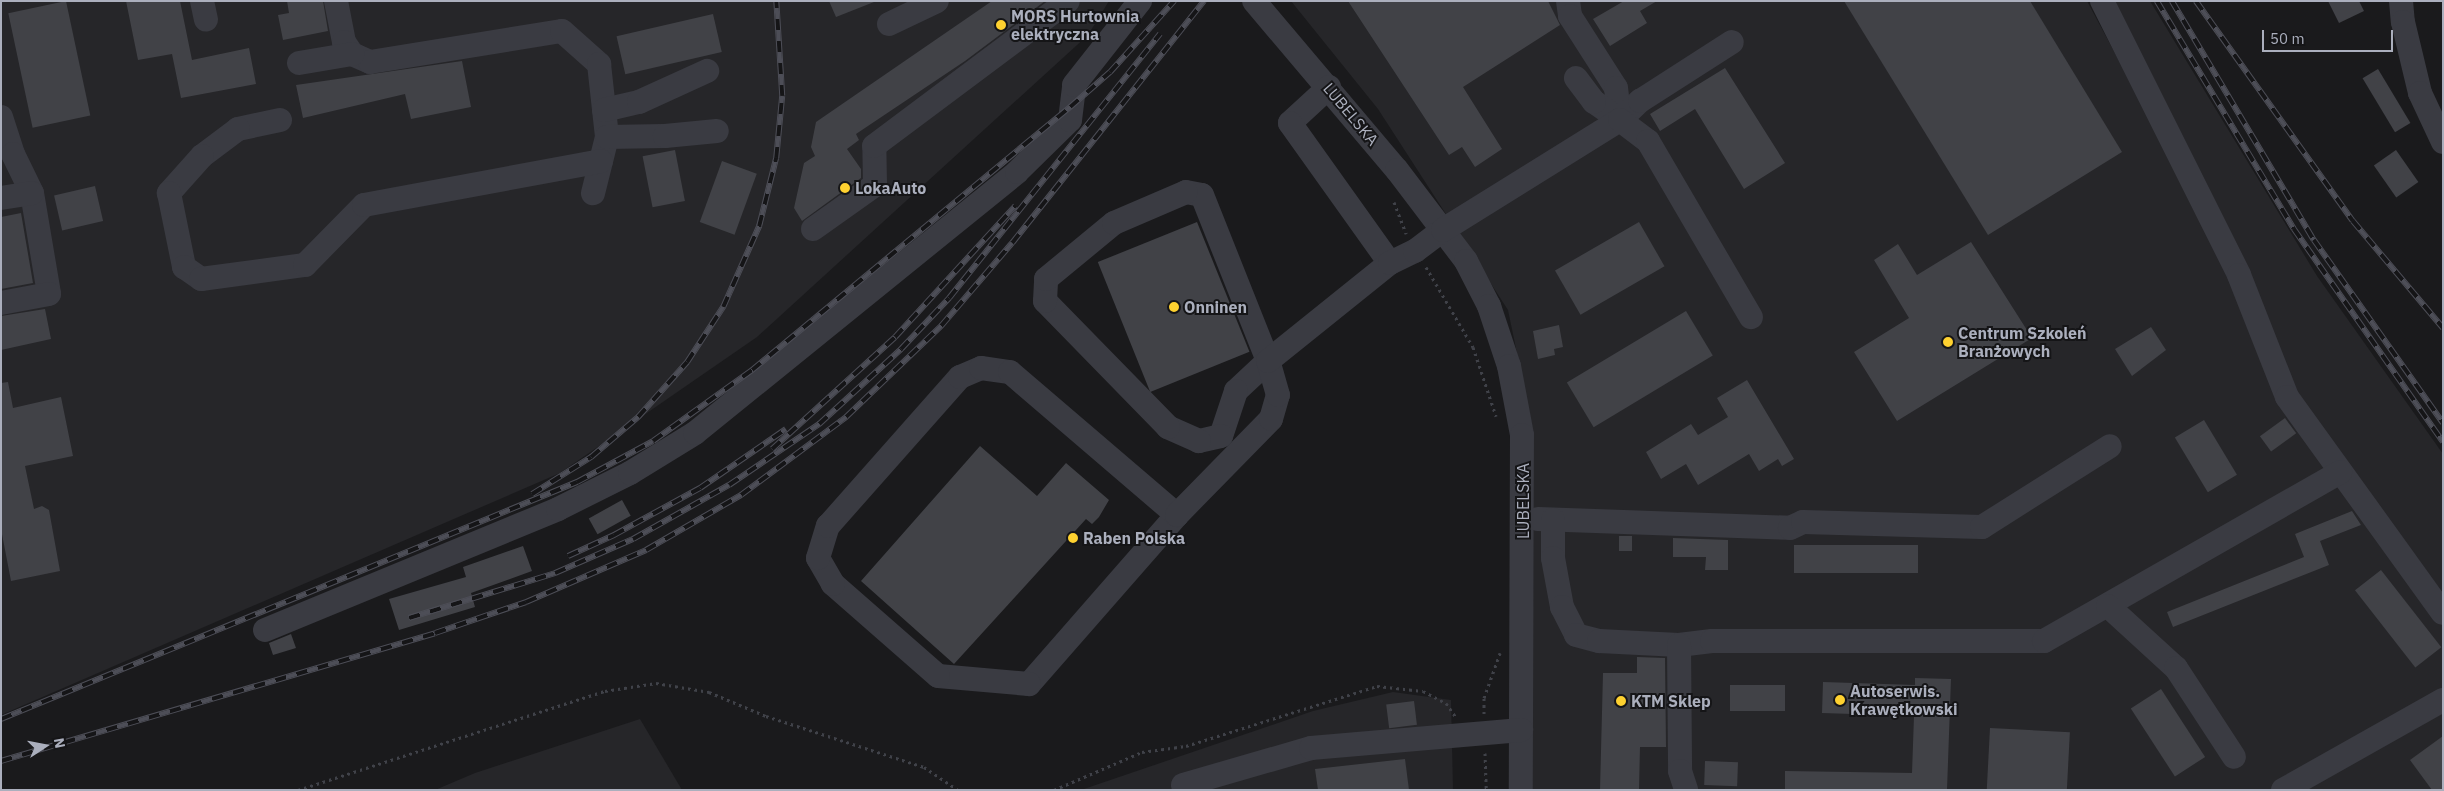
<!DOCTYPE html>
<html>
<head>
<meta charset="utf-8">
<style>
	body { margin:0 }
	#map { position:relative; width:2444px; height:791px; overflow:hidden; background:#1a1a1c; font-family:"IBM Plex Sans",sans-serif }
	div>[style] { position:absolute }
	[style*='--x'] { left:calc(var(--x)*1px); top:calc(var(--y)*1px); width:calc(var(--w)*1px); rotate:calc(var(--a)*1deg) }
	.built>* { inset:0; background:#262629 }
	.building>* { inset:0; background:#414247; transform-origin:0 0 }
	.path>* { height:3px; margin-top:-1.5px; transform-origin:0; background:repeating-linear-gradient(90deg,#404249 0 2.5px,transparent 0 6.5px) }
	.minor>* { height:24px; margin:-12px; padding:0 12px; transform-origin:12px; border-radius:12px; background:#3a3b42 }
	.rail>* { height:5.5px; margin-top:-2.75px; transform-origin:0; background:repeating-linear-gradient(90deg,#151517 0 11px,#4d4e57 0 22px); box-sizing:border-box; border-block:1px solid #4d4e57 }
	.dots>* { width:14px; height:14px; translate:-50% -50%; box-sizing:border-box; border:2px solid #151517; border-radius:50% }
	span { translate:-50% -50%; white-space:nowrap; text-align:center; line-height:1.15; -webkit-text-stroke:4px #151517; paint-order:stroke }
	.poi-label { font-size:16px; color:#abafbd; font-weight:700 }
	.left { translate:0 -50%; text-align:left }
	.street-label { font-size:16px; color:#abafbd }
	.frame { position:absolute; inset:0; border:2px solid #abafbd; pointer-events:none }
	.north { position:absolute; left:20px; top:721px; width:50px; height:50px; -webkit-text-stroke:4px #151517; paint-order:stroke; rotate:79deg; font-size:14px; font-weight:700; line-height:20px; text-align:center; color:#abafbd }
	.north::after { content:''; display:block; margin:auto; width:18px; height:22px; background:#abafbd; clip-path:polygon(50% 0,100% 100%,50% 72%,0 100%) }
	.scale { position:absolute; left:2262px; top:30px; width:131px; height:22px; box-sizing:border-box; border:2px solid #abafbd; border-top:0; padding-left:6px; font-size:15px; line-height:18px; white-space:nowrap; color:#abafbd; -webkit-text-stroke:4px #151517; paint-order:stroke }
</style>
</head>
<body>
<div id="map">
	<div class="built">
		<div style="clip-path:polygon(1px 1px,1109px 1px,1088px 35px,757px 337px,560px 473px,1px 715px)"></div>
		<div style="clip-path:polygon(1291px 1px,2087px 1px,2206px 223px,2252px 328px,2443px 602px,2443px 790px,1532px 790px,1534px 435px,1508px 310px,1378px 109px)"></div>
		<div style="clip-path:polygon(2106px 1px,2150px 1px,2317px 276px,2443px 454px,2443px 593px,2298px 396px)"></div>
		<div style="clip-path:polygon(1393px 692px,1451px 700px,1453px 790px,1081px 790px,1313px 711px)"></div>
		<div style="clip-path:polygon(640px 719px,682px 790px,435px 790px,475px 773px)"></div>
	</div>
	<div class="building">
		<div style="left:66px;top:1px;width:117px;height:59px;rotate:78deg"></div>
		<div style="clip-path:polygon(126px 1px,180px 1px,192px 60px,249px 48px,256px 84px,181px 98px,172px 54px,138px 60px)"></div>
		<div style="clip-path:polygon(287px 1px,323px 1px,328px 31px,283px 40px,278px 15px,289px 13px)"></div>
		<div style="clip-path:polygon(829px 1px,874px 1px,874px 2px,836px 17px)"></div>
		<div style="clip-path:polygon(992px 1px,1045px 1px,965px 61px,856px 134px,859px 140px,847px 149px,861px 169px,861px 178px,802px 221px,794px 208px,804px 163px,815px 156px,811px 147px,816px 122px)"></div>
		<div style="clip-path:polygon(1348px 1px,1548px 1px,1560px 25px,1463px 87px,1502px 149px,1475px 167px,1462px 147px,1449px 155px)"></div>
		<div style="clip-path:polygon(1624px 1px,1657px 1px,1640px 11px,1647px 23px,1610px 46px,1593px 19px)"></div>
		<div style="clip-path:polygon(1844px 1px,2030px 1px,2122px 152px,1988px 235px)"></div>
		<div style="clip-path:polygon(2328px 1px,2359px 1px,2364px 11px,2339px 23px)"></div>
		<div style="left:713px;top:14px;width:39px;height:99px;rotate:77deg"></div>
		<div style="clip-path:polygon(462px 61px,471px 107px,411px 119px,405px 94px,303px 118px,296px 85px)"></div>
		<div style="clip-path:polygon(1725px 68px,1785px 163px,1744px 189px,1695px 109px,1660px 131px,1650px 114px)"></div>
		<div style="left:2378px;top:69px;width:63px;height:18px;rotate:59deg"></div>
		<div style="left:675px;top:150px;width:52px;height:33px;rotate:79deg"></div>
		<div style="left:2396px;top:150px;width:39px;height:27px;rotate:55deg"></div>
		<div style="left:722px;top:161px;width:37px;height:65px;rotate:20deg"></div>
		<div style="left:95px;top:186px;width:36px;height:42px;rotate:77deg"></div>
		<div style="clip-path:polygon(21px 213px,33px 283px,1px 289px,1px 217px)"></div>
		<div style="left:1197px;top:222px;width:140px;height:107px;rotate:68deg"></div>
		<div style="left:1639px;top:222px;width:51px;height:97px;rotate:60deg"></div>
		<div style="clip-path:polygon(1971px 242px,2032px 338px,1897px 421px,1854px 352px,1909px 318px,1874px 260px,1898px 244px,1917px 275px)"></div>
		<div style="clip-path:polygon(45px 309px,51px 339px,1px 350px,1px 316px)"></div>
		<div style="left:1686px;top:311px;width:52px;height:139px;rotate:59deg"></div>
		<div style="clip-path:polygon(1559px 325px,1563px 347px,1554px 349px,1555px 355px,1538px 359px,1533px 331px)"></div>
		<div style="clip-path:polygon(2151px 327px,2166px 350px,2132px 376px,2115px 349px)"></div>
		<div style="clip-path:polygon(1747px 380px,1794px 459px,1782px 466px,1778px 459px,1759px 471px,1749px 454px,1698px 485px,1686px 464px,1661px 479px,1646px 452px,1691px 424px,1698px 435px,1728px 417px,1717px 398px)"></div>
		<div style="clip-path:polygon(8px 382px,13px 408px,61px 397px,73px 456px,25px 466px,34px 509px,42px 506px,49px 510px,60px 571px,11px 581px,1px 529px,1px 383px)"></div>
		<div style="left:2285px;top:418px;width:19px;height:31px;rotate:54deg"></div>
		<div style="left:2204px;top:420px;width:64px;height:34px;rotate:59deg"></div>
		<div style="clip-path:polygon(980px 446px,1037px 496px,1066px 463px,1109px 500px,1099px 517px,1092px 524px,1086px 519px,954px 664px,861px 581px)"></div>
		<div style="left:622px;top:500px;width:18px;height:38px;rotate:61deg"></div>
		<div style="clip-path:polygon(2352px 511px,2361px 525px,2320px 541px,2329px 565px,2173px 627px,2167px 612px,2304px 557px,2295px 534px)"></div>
		<div style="left:1619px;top:536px;width:13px;height:15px"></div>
		<div style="clip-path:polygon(1673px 538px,1728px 540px,1728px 570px,1705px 570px,1706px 557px,1673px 557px)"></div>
		<div style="left:1794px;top:545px;width:124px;height:28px"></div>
		<div style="clip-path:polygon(523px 546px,532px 571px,471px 593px,475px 607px,399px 630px,389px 599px,466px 577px,463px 567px)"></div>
		<div style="left:2381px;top:570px;width:98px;height:33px;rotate:52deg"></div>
		<div style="clip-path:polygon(291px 634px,296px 648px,273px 655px,269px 643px)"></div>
		<div style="clip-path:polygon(1637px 657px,1665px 658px,1666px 747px,1640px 747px,1639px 790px,1600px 790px,1603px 673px,1637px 673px)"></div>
		<div style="clip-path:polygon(1915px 678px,1951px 679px,1947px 790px,1785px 790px,1785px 771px,1912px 773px,1914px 716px,1822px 713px,1823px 682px,1915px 685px)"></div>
		<div style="left:1730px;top:685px;width:55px;height:26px"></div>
		<div style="left:2161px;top:689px;width:81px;height:36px;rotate:57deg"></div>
		<div style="left:1414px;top:701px;width:24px;height:28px;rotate:83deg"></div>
		<div style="left:1990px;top:728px;width:80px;height:62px;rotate:3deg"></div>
		<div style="clip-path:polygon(2443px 736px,2443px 790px,2432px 790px,2410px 760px)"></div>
		<div style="clip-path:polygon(1405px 759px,1409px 790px,1318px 790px,1315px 769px)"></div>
		<div style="left:1705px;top:761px;width:33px;height:24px;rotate:2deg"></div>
	</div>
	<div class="path">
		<div style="--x:1394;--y:202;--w:34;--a:69"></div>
		<div style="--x:1426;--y:267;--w:93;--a:59.6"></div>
		<div style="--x:1473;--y:347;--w:73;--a:71.6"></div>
		<div style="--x:1484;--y:714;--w:16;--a:-90"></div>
		<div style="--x:1484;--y:698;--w:48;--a:-70.4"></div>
		<div style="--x:1485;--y:753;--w:37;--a:88"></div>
		<div style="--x:298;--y:790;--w:323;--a:-17.9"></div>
		<div style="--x:605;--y:691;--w:52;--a:-8.9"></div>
		<div style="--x:656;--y:683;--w:54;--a:9.6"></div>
		<div style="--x:709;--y:692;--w:62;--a:22.8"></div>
		<div style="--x:766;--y:716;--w:166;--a:17.9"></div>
		<div style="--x:924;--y:767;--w:41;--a:34.1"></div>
		<div style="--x:1054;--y:790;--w:96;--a:-23.4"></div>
		<div style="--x:1142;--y:752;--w:44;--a:-7.8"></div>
		<div style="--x:1186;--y:746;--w:200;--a:-17.4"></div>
		<div style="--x:1377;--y:686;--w:46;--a:6.2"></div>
		<div style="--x:1423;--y:691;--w:26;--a:28"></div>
		<div style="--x:1446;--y:703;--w:16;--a:55"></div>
	</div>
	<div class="minor">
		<div style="--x:202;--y:1;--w:19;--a:78"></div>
		<div style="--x:336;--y:1;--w:42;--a:79"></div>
		<div style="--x:344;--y:42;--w:14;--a:56"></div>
		<div style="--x:352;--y:54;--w:20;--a:24"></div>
		<div style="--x:370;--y:62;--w:194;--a:-9.2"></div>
		<div style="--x:562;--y:31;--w:50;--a:41.7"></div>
		<div style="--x:599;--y:64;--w:73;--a:83.7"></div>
		<div style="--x:607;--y:137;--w:58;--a:104"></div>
		<div style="--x:1254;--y:1;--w:221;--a:49.8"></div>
		<div style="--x:1397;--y:170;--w:114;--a:52.8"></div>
		<div style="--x:1466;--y:261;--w:51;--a:62.9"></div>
		<div style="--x:1489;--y:306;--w:63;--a:71.6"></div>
		<div style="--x:1509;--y:366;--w:70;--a:79.3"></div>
		<div style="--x:1522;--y:435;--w:355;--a:90.2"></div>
		<div style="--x:1568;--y:1;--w:15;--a:82"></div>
		<div style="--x:1570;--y:16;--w:85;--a:57.4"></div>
		<div style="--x:1616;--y:88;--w:32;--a:83"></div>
		<div style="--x:1620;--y:120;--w:32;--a:-145"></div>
		<div style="--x:1594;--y:102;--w:30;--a:-127"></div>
		<div style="--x:2102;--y:1;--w:306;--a:63.4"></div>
		<div style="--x:2239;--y:275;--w:131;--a:68.5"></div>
		<div style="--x:2287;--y:397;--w:266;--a:54.2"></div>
		<div style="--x:2401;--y:1;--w:21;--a:85"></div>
		<div style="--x:2403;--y:22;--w:73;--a:76.5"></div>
		<div style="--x:2420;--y:93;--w:54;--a:64.9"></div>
		<div style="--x:889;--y:24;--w:53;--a:-25.6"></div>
		<div style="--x:299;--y:63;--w:54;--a:-9.6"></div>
		<div style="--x:1329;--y:87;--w:53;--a:137.3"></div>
		<div style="--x:1290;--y:123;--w:172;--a:54.5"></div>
		<div style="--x:604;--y:110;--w:36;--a:-13"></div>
		<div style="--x:639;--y:102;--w:75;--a:-24.5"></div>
		<div style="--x:1;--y:117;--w:39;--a:72"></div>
		<div style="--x:13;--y:154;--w:43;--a:64"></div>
		<div style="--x:32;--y:193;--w:102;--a:80.4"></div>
		<div style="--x:49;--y:294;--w:49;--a:169.4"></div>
		<div style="--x:280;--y:120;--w:43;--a:167.9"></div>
		<div style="--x:238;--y:129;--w:45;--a:143.1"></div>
		<div style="--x:202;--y:156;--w:50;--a:131.7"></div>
		<div style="--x:169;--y:193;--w:76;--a:78.5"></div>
		<div style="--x:184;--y:267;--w:21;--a:35"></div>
		<div style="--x:201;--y:279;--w:105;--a:-7.7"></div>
		<div style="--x:305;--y:265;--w:84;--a:-45.5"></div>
		<div style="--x:364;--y:205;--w:241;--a:-10.5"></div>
		<div style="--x:1620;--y:120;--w:28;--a:-44"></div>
		<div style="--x:1640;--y:101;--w:109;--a:-32.7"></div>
		<div style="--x:607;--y:137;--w:58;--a:-1"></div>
		<div style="--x:665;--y:136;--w:52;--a:-5.5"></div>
		<div style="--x:1186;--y:192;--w:16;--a:11"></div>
		<div style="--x:1202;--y:195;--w:179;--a:68.3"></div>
		<div style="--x:1268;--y:361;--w:44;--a:136.8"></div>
		<div style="--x:1236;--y:391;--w:47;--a:108.4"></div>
		<div style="--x:1221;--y:436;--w:23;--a:167"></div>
		<div style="--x:1199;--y:441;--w:34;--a:-156"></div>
		<div style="--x:1168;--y:427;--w:176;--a:-134.3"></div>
		<div style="--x:1045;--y:301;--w:22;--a:-87"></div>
		<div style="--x:1046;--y:279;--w:88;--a:-39.5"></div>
		<div style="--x:1114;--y:223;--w:78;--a:-23.3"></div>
		<div style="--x:1;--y:198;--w:31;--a:-9"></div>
		<div style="--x:813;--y:229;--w:76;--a:-35.4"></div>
		<div style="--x:875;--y:185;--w:39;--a:-91"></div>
		<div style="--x:874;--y:146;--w:242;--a:-36.8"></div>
		<div style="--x:1177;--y:515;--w:225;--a:131.2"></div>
		<div style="--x:1029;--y:684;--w:91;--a:-175"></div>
		<div style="--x:938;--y:676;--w:140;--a:-138.8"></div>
		<div style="--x:833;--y:584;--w:30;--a:-120"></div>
		<div style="--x:818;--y:558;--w:34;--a:-73"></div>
		<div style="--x:828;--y:526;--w:199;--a:-48.5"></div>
		<div style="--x:960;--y:377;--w:23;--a:-23"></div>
		<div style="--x:981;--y:368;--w:29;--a:8"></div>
		<div style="--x:1010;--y:372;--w:220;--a:40.6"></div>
		<div style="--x:1177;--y:515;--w:134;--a:-45.6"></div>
		<div style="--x:1271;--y:419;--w:25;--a:-74"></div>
		<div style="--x:1278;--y:395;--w:35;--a:-106"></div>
		<div style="--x:1268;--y:361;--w:156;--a:-38.8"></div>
		<div style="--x:1390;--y:263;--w:28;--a:-26"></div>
		<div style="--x:1415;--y:251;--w:35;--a:-37"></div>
		<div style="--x:1443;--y:230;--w:208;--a:-31.9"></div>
		<div style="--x:1620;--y:120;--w:35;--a:37"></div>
		<div style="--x:1648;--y:141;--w:204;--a:59.7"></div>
		<div style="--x:1538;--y:519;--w:252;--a:2"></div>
		<div style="--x:1790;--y:528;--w:14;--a:-25"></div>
		<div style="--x:1803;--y:522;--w:179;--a:1.6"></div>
		<div style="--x:1982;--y:527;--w:151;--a:-32.3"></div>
		<div style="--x:1553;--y:520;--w:38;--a:90"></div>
		<div style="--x:1553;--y:558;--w:50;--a:79.6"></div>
		<div style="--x:1562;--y:607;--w:31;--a:63"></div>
		<div style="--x:1576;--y:635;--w:24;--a:15"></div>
		<div style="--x:1599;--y:641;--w:80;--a:2.9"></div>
		<div style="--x:1679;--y:645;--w:33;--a:-7"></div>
		<div style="--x:1712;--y:641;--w:332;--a:0"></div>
		<div style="--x:2044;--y:641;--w:341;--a:-29.7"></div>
		<div style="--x:2108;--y:606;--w:92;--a:42.4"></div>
		<div style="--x:2176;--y:668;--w:106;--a:56.9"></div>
		<div style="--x:265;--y:630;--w:317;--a:-22.4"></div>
		<div style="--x:558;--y:509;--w:80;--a:-26.6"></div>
		<div style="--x:630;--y:473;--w:76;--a:-31.6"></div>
		<div style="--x:695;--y:433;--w:414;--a:-39"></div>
		<div style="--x:1017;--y:172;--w:74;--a:-44.5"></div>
		<div style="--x:1070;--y:120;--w:35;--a:-83"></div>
		<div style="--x:1074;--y:85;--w:107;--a:-51.8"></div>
		<div style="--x:1679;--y:645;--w:126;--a:89.5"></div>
		<div style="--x:1680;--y:771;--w:20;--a:72"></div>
		<div style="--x:1183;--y:785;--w:133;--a:-16.1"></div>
		<div style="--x:1311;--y:748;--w:211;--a:-4.9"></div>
		<div style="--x:2283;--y:790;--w:184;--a:-29.4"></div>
	</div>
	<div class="rail">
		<div style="--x:2157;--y:1;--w:266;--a:59"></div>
		<div style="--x:2294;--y:229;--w:260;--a:55"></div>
		<div style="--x:2172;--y:1;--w:278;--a:59.3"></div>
		<div style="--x:2314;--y:240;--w:224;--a:54.8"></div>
		<div style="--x:2196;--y:1;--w:270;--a:54.5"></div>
		<div style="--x:2353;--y:221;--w:140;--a:49.9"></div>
		<div style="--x:772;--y:449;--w:166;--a:-42.3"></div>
		<div style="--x:895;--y:337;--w:178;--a:-47.5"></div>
		<div style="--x:532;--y:494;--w:70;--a:-32.1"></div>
		<div style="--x:591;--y:457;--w:62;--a:-40.4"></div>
		<div style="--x:638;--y:417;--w:74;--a:-48.3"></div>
		<div style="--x:687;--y:362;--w:66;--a:-56.8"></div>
		<div style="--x:723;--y:307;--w:89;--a:-66"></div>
		<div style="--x:759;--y:226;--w:70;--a:-76"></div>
		<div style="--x:776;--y:158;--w:62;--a:-84.5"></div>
		<div style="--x:782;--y:96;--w:95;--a:-93.6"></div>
		<div style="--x:568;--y:556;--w:51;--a:-24.5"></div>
		<div style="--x:614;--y:535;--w:98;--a:-28.7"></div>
		<div style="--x:700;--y:488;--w:104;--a:-34.5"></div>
		<div style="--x:409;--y:618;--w:153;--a:-17.1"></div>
		<div style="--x:555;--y:573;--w:85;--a:-23.6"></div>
		<div style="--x:633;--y:539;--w:110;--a:-29.4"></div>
		<div style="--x:729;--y:485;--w:109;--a:-34.1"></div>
		<div style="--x:819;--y:424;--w:111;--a:-42.4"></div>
		<div style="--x:901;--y:349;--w:70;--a:-46.7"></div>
		<div style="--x:949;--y:298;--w:338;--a:-51.4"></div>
		<div style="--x:1;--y:719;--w:623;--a:-22.37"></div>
		<div style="--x:577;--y:482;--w:86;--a:-28.3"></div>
		<div style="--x:653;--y:441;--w:122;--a:-35.6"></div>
		<div style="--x:752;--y:370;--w:413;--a:-39.6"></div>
		<div style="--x:1070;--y:107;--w:53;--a:-41.2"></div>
		<div style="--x:1110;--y:72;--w:96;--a:-48"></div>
		<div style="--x:1;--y:761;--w:452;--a:-16.4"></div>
		<div style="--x:435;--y:633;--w:96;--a:-18.8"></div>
		<div style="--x:526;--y:602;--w:131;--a:-23.4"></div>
		<div style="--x:646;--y:550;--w:110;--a:-30.1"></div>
		<div style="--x:741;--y:495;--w:131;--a:-36.6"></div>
		<div style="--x:846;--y:417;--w:132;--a:-43.8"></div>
		<div style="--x:941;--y:326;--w:109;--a:-49.5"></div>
		<div style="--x:1012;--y:243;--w:309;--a:-51.6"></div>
	</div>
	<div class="dots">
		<div style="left:1001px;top:25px;background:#fed130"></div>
		<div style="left:845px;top:188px;background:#fed130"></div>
		<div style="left:1174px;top:307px;background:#fed130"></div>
		<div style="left:1948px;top:342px;background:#fed130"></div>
		<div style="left:1073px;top:538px;background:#fed130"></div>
		<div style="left:1840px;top:700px;background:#fed130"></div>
		<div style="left:1621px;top:701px;background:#fed130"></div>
	</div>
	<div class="poi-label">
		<span class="left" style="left:1011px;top:25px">MORS Hurtownia<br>elektryczna</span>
		<span class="left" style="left:855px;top:188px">LokaAuto</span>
		<span class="left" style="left:1184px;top:307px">Onninen</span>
		<span class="left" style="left:1958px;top:342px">Centrum Szkoleń<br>Branżowych</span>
		<span class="left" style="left:1083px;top:538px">Raben Polska</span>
		<span class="left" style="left:1850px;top:700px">Autoserwis.<br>Krawętkowski</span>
		<span class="left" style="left:1631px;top:701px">KTM Sklep</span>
	</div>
	<div class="street-label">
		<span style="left:1351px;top:114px;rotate:50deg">LUBELSKA</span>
		<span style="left:1523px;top:501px;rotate:-90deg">LUBELSKA</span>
	</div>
	<div class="frame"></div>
	<div class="north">N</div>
	<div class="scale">50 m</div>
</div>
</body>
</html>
